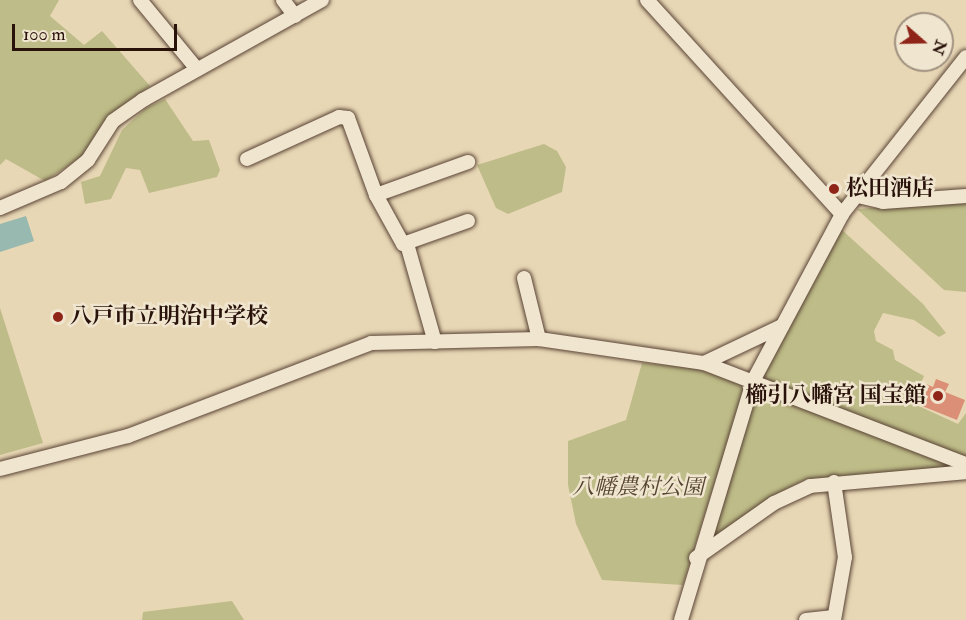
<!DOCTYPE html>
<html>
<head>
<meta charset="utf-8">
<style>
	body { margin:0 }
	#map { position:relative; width:966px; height:620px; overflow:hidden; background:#e8d7b5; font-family:"IM FELL Double Pica","Noto Serif JP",serif }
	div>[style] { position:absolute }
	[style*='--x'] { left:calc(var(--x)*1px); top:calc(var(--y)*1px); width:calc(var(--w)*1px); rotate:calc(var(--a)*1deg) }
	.green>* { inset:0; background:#bebc88 }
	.water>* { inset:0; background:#97b9b0 }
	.building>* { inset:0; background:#db8f76 }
	.roads { filter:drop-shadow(0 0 2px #594335) drop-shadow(0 0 2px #594335) }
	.minor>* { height:14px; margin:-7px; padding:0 7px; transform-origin:7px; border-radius:7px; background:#f0e5cf }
	.dots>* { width:16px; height:16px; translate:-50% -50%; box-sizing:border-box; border:3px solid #f0e5cf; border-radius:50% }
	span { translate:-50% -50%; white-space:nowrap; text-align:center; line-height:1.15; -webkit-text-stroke:5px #f0e5cf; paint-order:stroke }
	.poi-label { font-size:22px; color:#29120a; font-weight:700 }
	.left { translate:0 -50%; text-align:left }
	.right { translate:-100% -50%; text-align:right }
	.park-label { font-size:22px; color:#564530; font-style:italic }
	.north { position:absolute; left:894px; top:12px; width:60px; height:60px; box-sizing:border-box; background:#f0e5cf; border:2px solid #a09180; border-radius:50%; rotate:110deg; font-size:16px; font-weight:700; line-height:24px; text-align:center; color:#29120a }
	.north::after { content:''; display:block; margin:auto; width:21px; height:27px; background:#8f2418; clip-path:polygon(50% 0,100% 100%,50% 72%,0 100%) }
	.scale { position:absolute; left:12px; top:24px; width:165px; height:27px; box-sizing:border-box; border:3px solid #29120a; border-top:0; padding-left:8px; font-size:18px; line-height:21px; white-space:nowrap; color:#29120a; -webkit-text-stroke:4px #f0e5cf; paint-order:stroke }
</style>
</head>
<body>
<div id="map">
	<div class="green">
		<div style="clip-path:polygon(0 0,59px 0,50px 16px,84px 45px,102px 31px,150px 86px,110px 116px,83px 156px,45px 181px,6px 159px,0 165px)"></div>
		<div style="clip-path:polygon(165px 99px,193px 141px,209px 140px,220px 170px,217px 177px,149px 193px,140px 170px,126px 168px,111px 199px,85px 204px,81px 182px,100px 176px,122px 130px,146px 108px)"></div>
		<div style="clip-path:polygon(544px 144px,557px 151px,566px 167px,562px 192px,508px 214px,496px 208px,477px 165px)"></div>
		<div style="clip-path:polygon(966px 201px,966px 292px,944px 290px,857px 209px)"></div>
		<div style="clip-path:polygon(841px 229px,923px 304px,946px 333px,939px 337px,914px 320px,883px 313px,874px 331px,876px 341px,893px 350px,895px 360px,924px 376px,912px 403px,958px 424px,966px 413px,966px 470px,804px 480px,769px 498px,711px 545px,709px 535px,753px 394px)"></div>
		<div style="clip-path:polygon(0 308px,43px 443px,0 455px)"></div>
		<div style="clip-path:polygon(642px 363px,696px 368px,745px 385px,683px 585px,602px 580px,576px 524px,568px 485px,568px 441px,626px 420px)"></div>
		<div style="clip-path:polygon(232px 601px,244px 620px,142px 620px,143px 612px)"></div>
	</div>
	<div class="water">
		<div style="clip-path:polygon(26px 216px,34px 241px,0 252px,0 224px)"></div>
	</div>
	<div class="building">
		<div style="clip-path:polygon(936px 379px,949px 384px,945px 392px,965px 400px,957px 420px,917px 404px,926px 384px,933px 387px)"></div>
	</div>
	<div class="roads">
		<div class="minor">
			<div style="--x:140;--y:0;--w:88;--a:50.5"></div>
			<div style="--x:283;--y:0;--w:20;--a:53"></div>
			<div style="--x:647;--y:0;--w:290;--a:47.7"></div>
			<div style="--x:247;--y:159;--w:101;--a:-24.5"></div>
			<div style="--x:339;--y:117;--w:9;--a:6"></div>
			<div style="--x:348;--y:118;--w:82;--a:70"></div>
			<div style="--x:376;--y:195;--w:56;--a:61.1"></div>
			<div style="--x:403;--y:244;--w:69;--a:-19.5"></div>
			<div style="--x:376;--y:195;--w:98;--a:-19.7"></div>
			<div style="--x:858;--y:196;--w:26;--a:13"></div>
			<div style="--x:883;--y:202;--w:83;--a:-4.1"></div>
			<div style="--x:0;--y:208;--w:66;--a:-23.1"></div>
			<div style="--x:61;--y:182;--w:35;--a:-39"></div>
			<div style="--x:88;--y:160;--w:46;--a:-57.3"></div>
			<div style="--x:113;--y:121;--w:37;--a:-35"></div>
			<div style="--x:143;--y:100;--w:205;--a:-29.2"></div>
			<div style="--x:407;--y:244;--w:102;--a:74.1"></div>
			<div style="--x:524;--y:278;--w:63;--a:76.2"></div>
			<div style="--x:704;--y:363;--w:86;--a:-25.4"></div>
			<div style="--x:0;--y:469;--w:132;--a:-14.5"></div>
			<div style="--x:128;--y:436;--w:260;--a:-20.9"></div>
			<div style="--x:371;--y:343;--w:168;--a:-1.4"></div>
			<div style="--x:539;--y:339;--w:167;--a:8.3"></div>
			<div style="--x:704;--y:363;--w:281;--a:21.1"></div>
			<div style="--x:834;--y:482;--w:76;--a:81.7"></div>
			<div style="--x:845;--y:557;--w:64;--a:99.9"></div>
			<div style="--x:696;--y:558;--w:95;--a:-35.2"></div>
			<div style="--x:774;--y:503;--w:40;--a:-25"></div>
			<div style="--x:810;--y:486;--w:157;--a:-5.1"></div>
			<div style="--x:681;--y:620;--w:250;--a:-73.2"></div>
			<div style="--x:753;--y:381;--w:189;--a:-61.9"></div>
			<div style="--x:842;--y:214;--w:200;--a:-51.7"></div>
			<div style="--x:806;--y:620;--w:28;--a:-6"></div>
		</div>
	</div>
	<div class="dots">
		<div style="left:834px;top:189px;background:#8f2418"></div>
		<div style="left:58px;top:317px;background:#8f2418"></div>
		<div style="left:938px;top:396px;background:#8f2418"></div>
	</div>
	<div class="poi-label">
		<span class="left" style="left:846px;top:189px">松田酒店</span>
		<span class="left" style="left:70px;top:317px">八戸市立明治中学校</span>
		<span class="right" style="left:926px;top:396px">櫛引八幡宮 国宝館</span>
	</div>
	<div class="park-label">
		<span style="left:638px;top:488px">八幡農村公園</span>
	</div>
	<div class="north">N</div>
	<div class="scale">100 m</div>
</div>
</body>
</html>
